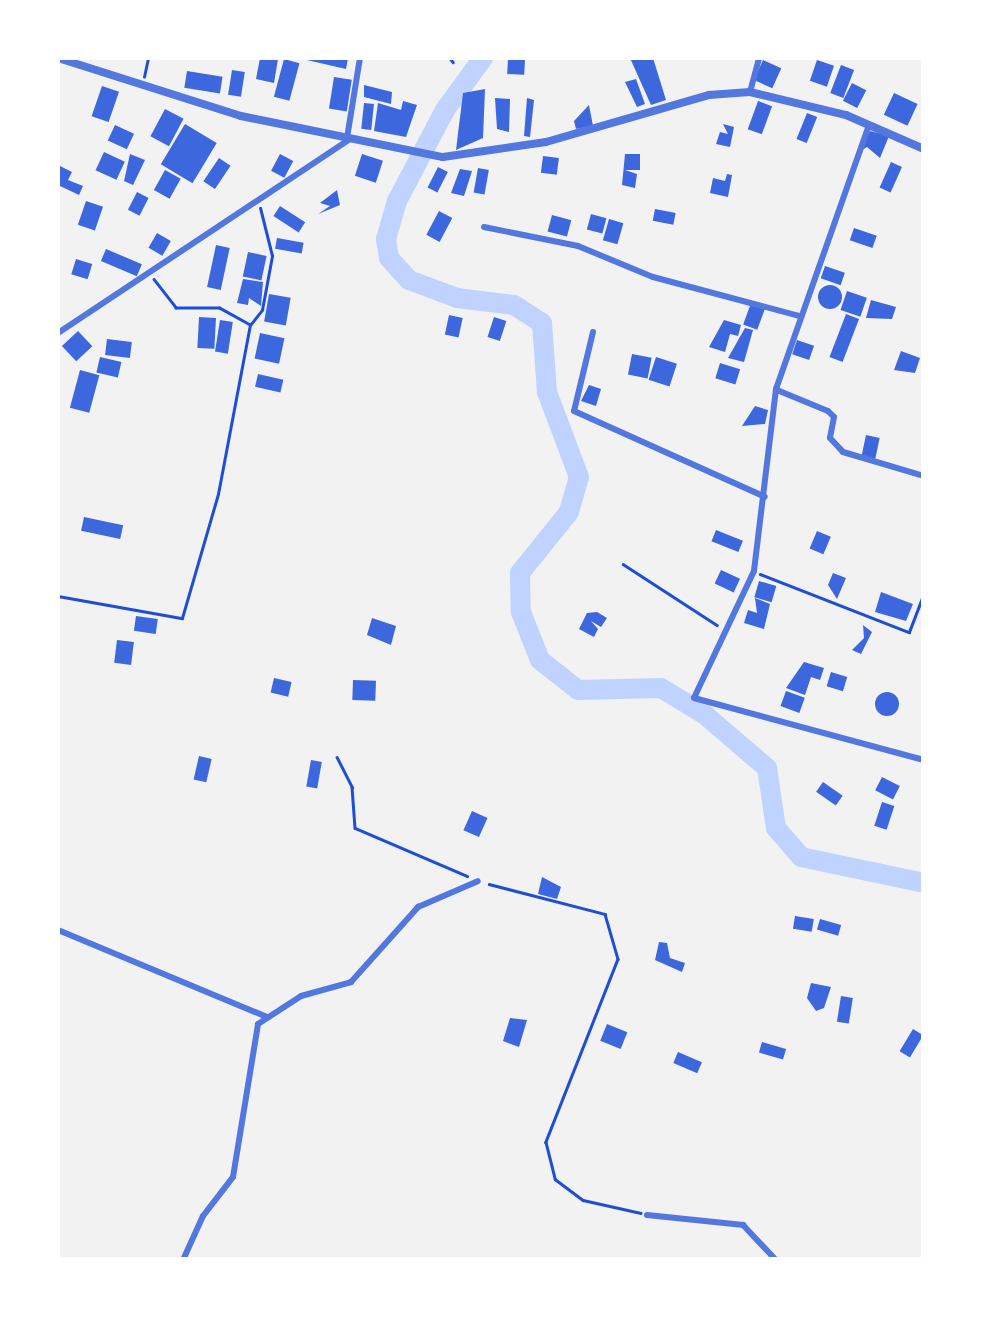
<!DOCTYPE html>
<html>
<head>
<meta charset="utf-8">
<style>
	body { margin:0 }
	#map { position:relative; width:981px; height:1317px; overflow:hidden; background:#f2f2f2; font-family:"Noto Sans",sans-serif }
	div>[style] { position:absolute }
	[style*='--x'] { left:calc(var(--x)*1px); top:calc(var(--y)*1px); width:calc(var(--w)*1px); rotate:calc(var(--a)*1deg) }
	.river>* { height:20px; margin:-10px; padding:0 10px; transform-origin:10px; border-radius:10px; background:#bfd3fe }
	.building>* { inset:0; background:#3d67dc; transform-origin:0 0 }
	.round { border-radius:50% }
	.path>* { height:2.5px; margin:-1.25px; padding:0 1.25px; transform-origin:1.25px; border-radius:1.25px; background:#1d4ed8 }
	.minor>* { height:6px; margin:-3px; padding:0 3px; transform-origin:3px; border-radius:3px; background:#5277de }
	.tertiary>* { height:8px; margin:-4px; padding:0 4px; transform-origin:4px; border-radius:4px; background:#5277de }
	span { translate:-50% -50%; white-space:nowrap; text-align:center; line-height:1.15; -webkit-text-stroke:9px #fff; paint-order:stroke }
	.frame { position:absolute; inset:0; border:60px solid #fff; pointer-events:none }
</style>
</head>
<body>
<div id="map">
	<div class="river">
		<div style="--x:483;--y:58;--w:64;--a:126.2"></div>
		<div style="--x:445;--y:110;--w:103;--a:117.8"></div>
		<div style="--x:397;--y:201;--w:40;--a:106"></div>
		<div style="--x:386;--y:239;--w:19;--a:81"></div>
		<div style="--x:389;--y:258;--w:30;--a:48"></div>
		<div style="--x:409;--y:280;--w:51;--a:20.6"></div>
		<div style="--x:457;--y:298;--w:57;--a:7"></div>
		<div style="--x:514;--y:305;--w:33;--a:33"></div>
		<div style="--x:542;--y:323;--w:69;--a:85.9"></div>
		<div style="--x:547;--y:392;--w:91;--a:69.4"></div>
		<div style="--x:579;--y:477;--w:36;--a:106"></div>
		<div style="--x:569;--y:512;--w:78;--a:128.8"></div>
		<div style="--x:520;--y:573;--w:39;--a:89"></div>
		<div style="--x:521;--y:612;--w:52;--a:68.4"></div>
		<div style="--x:540;--y:660;--w:48;--a:38.3"></div>
		<div style="--x:578;--y:690;--w:83;--a:-1.4"></div>
		<div style="--x:661;--y:688;--w:50;--a:31.2"></div>
		<div style="--x:704;--y:714;--w:83;--a:40.6"></div>
		<div style="--x:767;--y:768;--w:61;--a:81.5"></div>
		<div style="--x:776;--y:828;--w:38;--a:49"></div>
		<div style="--x:801;--y:857;--w:126;--a:11.9"></div>
	</div>
	<div class="building">
		<div style="clip-path:polygon(260px 58px,278px 59px,274px 83px,256px 79px)"></div>
		<div style="clip-path:polygon(298px 58px,348px 58px,346px 69px)"></div>
		<div style="clip-path:polygon(630px 58px,653px 58px,666px 100px,651px 105px)"></div>
		<div style="left:284px;top:59px;width:16px;height:39px;rotate:15deg"></div>
		<div style="left:508px;top:59px;width:17px;height:15px;rotate:3deg"></div>
		<div style="left:763px;top:60px;width:20px;height:22px;rotate:24deg"></div>
		<div style="left:817px;top:60px;width:18px;height:22px;rotate:19deg"></div>
		<div style="left:841px;top:65px;width:14px;height:30px;rotate:21deg"></div>
		<div style="left:232px;top:70px;width:13px;height:25px;rotate:9deg"></div>
		<div style="left:187px;top:71px;width:36px;height:17px;rotate:9deg"></div>
		<div style="left:334px;top:77px;width:18px;height:32px;rotate:9deg"></div>
		<div style="clip-path:polygon(636px 79px,645px 104px,637px 107px,625px 82px)"></div>
		<div style="left:852px;top:83px;width:16px;height:20px;rotate:27deg"></div>
		<div style="clip-path:polygon(364px 85px,392px 92px,391px 104px,364px 97px)"></div>
		<div style="left:102px;top:86px;width:18px;height:32px;rotate:19deg"></div>
		<div style="clip-path:polygon(485px 89px,483px 138px,456px 150px,463px 93px)"></div>
		<div style="left:894px;top:93px;width:26px;height:24px;rotate:25deg"></div>
		<div style="clip-path:polygon(495px 98px,510px 99px,509px 132px,497px 129px)"></div>
		<div style="clip-path:polygon(527px 98px,534px 100px,530px 137px,524px 136px)"></div>
		<div style="clip-path:polygon(403px 101px,417px 105px,406px 137px,374px 131px,378px 103px,401px 110px)"></div>
		<div style="left:758px;top:101px;width:15px;height:30px;rotate:20deg"></div>
		<div style="left:364px;top:103px;width:10px;height:26px;rotate:6deg"></div>
		<div style="clip-path:polygon(589px 105px,593px 126px,576px 129px,574px 121px)"></div>
		<div style="left:165px;top:109px;width:21px;height:31px;rotate:28deg"></div>
		<div style="left:807px;top:113px;width:11px;height:28px;rotate:22deg"></div>
		<div style="left:185px;top:124px;width:37px;height:47px;rotate:31deg"></div>
		<div style="clip-path:polygon(723px 124px,734px 127px,730px 147px,716px 144px,720px 132px,728px 134px)"></div>
		<div style="left:115px;top:125px;width:21px;height:17px;rotate:25deg"></div>
		<div style="clip-path:polygon(870px 131px,889px 136px,880px 158px,867px 147px,859px 152px)"></div>
		<div style="left:104px;top:152px;width:23px;height:20px;rotate:25deg"></div>
		<div style="clip-path:polygon(130px 154px,145px 160px,133px 185px,124px 181px)"></div>
		<div style="left:280px;top:154px;width:15px;height:19px;rotate:28deg"></div>
		<div style="left:362px;top:154px;width:22px;height:23px;rotate:18deg"></div>
		<div style="clip-path:polygon(625px 154px,640px 154px,640px 170px,625px 170px,637px 174px,635px 188px,622px 185px)"></div>
		<div style="left:543px;top:156px;width:16px;height:17px;rotate:7deg"></div>
		<div style="left:219px;top:158px;width:14px;height:28px;rotate:34deg"></div>
		<div style="left:891px;top:162px;width:12px;height:28px;rotate:24deg"></div>
		<div style="clip-path:polygon(58px 165px,72px 172px,68px 180px,83px 186px,79px 195px,58px 185px)"></div>
		<div style="left:438px;top:167px;width:11px;height:23px;rotate:27deg"></div>
		<div style="left:478px;top:168px;width:11px;height:25px;rotate:10deg"></div>
		<div style="clip-path:polygon(460px 169px,472px 171px,464px 196px,451px 193px)"></div>
		<div style="left:165px;top:170px;width:18px;height:23px;rotate:29deg"></div>
		<div style="clip-path:polygon(727px 174px,732px 175px,728px 197px,710px 193px,713px 178px,725px 181px)"></div>
		<div style="clip-path:polygon(337px 190px,340px 205px,318px 214px,330px 206px,320px 203px)"></div>
		<div style="left:137px;top:192px;width:13px;height:20px;rotate:27deg"></div>
		<div style="left:86px;top:201px;width:18px;height:25px;rotate:19deg"></div>
		<div style="left:280px;top:206px;width:30px;height:12px;rotate:33deg"></div>
		<div style="left:655px;top:209px;width:21px;height:12px;rotate:11deg"></div>
		<div style="left:439px;top:211px;width:15px;height:27px;rotate:28deg"></div>
		<div style="left:591px;top:214px;width:16px;height:16px;rotate:15deg"></div>
		<div style="left:552px;top:215px;width:20px;height:17px;rotate:15deg"></div>
		<div style="left:609px;top:219px;width:15px;height:22px;rotate:16deg"></div>
		<div style="left:854px;top:228px;width:24px;height:13px;rotate:19deg"></div>
		<div style="left:157px;top:233px;width:16px;height:17px;rotate:30deg"></div>
		<div style="left:277px;top:238px;width:27px;height:11px;rotate:10deg"></div>
		<div style="left:216px;top:245px;width:14px;height:43px;rotate:12deg"></div>
		<div style="left:106px;top:249px;width:39px;height:13px;rotate:23deg"></div>
		<div style="left:248px;top:252px;width:19px;height:25px;rotate:12deg"></div>
		<div style="left:76px;top:259px;width:17px;height:16px;rotate:17deg"></div>
		<div style="left:825px;top:266px;width:21px;height:13px;rotate:19deg"></div>
		<div style="clip-path:polygon(243px 279px,263px 282px,261px 306px,249px 298px,248px 305px,237px 303px)"></div>
		<div class="round" style="left:818px;top:285px;width:24px;height:24px"></div>
		<div style="left:847px;top:291px;width:21px;height:20px;rotate:19deg"></div>
		<div style="left:269px;top:294px;width:22px;height:28px;rotate:10deg"></div>
		<div style="clip-path:polygon(871px 300px,896px 307px,892px 319px,866px 318px)"></div>
		<div style="left:751px;top:303px;width:15px;height:23px;rotate:20deg"></div>
		<div style="left:846px;top:314px;width:14px;height:46px;rotate:21deg"></div>
		<div style="left:449px;top:315px;width:14px;height:20px;rotate:12deg"></div>
		<div style="left:199px;top:317px;width:17px;height:31px;rotate:3deg"></div>
		<div style="left:494px;top:317px;width:13px;height:21px;rotate:18deg"></div>
		<div style="left:220px;top:320px;width:13px;height:32px;rotate:9deg"></div>
		<div style="clip-path:polygon(724px 320px,741px 325px,738px 336px,730px 334px,725px 352px,709px 347px)"></div>
		<div style="clip-path:polygon(745px 328px,753px 330px,744px 362px,728px 358px)"></div>
		<div style="left:78px;top:331px;width:21px;height:22px;rotate:47deg"></div>
		<div style="left:260px;top:333px;width:25px;height:26px;rotate:12deg"></div>
		<div style="left:107px;top:339px;width:25px;height:16px;rotate:7deg"></div>
		<div style="left:797px;top:340px;width:18px;height:15px;rotate:19deg"></div>
		<div style="clip-path:polygon(901px 351px,920px 358px,915px 373px,894px 370px)"></div>
		<div style="left:632px;top:354px;width:20px;height:21px;rotate:11deg"></div>
		<div style="left:100px;top:357px;width:22px;height:16px;rotate:13deg"></div>
		<div style="left:656px;top:357px;width:22px;height:24px;rotate:18deg"></div>
		<div style="left:720px;top:363px;width:21px;height:16px;rotate:17deg"></div>
		<div style="left:80px;top:370px;width:20px;height:39px;rotate:15deg"></div>
		<div style="left:258px;top:374px;width:26px;height:13px;rotate:13deg"></div>
		<div style="clip-path:polygon(589px 385px,601px 389px,596px 406px,581px 401px)"></div>
		<div style="clip-path:polygon(755px 406px,768px 410px,765px 424px,742px 426px)"></div>
		<div style="left:866px;top:435px;width:14px;height:21px;rotate:12deg"></div>
		<div style="left:84px;top:517px;width:40px;height:14px;rotate:12deg"></div>
		<div style="left:716px;top:530px;width:29px;height:12px;rotate:22deg"></div>
		<div style="left:817px;top:531px;width:15px;height:19px;rotate:23deg"></div>
		<div style="left:721px;top:570px;width:21px;height:15px;rotate:25deg"></div>
		<div style="clip-path:polygon(833px 573px,846px 578px,837px 599px,828px 585px)"></div>
		<div style="left:759px;top:581px;width:18px;height:17px;rotate:16deg"></div>
		<div style="clip-path:polygon(881px 592px,913px 604px,906px 621px,875px 612px)"></div>
		<div style="clip-path:polygon(755px 598px,770px 604px,764px 629px,744px 623px,748px 610px,757px 613px)"></div>
		<div style="clip-path:polygon(597px 612px,607px 618px,601px 627px,591px 621px,598px 629px,594px 637px,579px 629px,587px 613px)"></div>
		<div style="left:136px;top:616px;width:22px;height:15px;rotate:8deg"></div>
		<div style="clip-path:polygon(372px 618px,396px 626px,391px 645px,367px 635px)"></div>
		<div style="clip-path:polygon(863px 625px,872px 632px,861px 654px,852px 650px,864px 638px)"></div>
		<div style="left:117px;top:640px;width:17px;height:23px;rotate:7deg"></div>
		<div style="clip-path:polygon(804px 662px,824px 668px,820px 680px,811px 677px,805px 695px,786px 688px)"></div>
		<div style="left:831px;top:672px;width:17px;height:15px;rotate:17deg"></div>
		<div style="left:274px;top:678px;width:18px;height:15px;rotate:13deg"></div>
		<div style="left:353px;top:680px;width:23px;height:20px;rotate:2deg"></div>
		<div style="left:786px;top:691px;width:20px;height:16px;rotate:20deg"></div>
		<div class="round" style="left:875px;top:692px;width:24px;height:24px"></div>
		<div style="left:199px;top:756px;width:13px;height:24px;rotate:13deg"></div>
		<div style="left:311px;top:760px;width:11px;height:27px;rotate:10deg"></div>
		<div style="left:882px;top:777px;width:20px;height:15px;rotate:27deg"></div>
		<div style="left:823px;top:782px;width:24px;height:12px;rotate:35deg"></div>
		<div style="left:882px;top:802px;width:13px;height:25px;rotate:18deg"></div>
		<div style="left:472px;top:811px;width:17px;height:21px;rotate:24deg"></div>
		<div style="clip-path:polygon(542px 877px,561px 887px,557px 899px,538px 894px)"></div>
		<div style="left:795px;top:916px;width:19px;height:13px;rotate:9deg"></div>
		<div style="left:820px;top:919px;width:22px;height:11px;rotate:16deg"></div>
		<div style="clip-path:polygon(659px 942px,667px 943px,670px 958px,685px 963px,682px 972px,655px 960px)"></div>
		<div style="clip-path:polygon(811px 983px,831px 987px,824px 1008px,816px 1011px,807px 998px)"></div>
		<div style="left:841px;top:996px;width:12px;height:26px;rotate:9deg"></div>
		<div style="clip-path:polygon(510px 1018px,527px 1020px,519px 1047px,503px 1041px)"></div>
		<div style="left:607px;top:1024px;width:22px;height:18px;rotate:22deg"></div>
		<div style="left:913px;top:1029px;width:12px;height:26px;rotate:31deg"></div>
		<div style="left:762px;top:1042px;width:25px;height:11px;rotate:16deg"></div>
		<div style="left:678px;top:1052px;width:26px;height:12px;rotate:23deg"></div>
	</div>
	<div class="path">
		<div style="--x:450;--y:58;--w:5;--a:53"></div>
		<div style="--x:144;--y:77;--w:19;--a:-78"></div>
		<div style="--x:251;--y:324;--w:18;--a:-52"></div>
		<div style="--x:262;--y:310;--w:55;--a:-79.5"></div>
		<div style="--x:272;--y:256;--w:49;--a:-104"></div>
		<div style="--x:623;--y:564;--w:112;--a:33"></div>
		<div style="--x:760;--y:574;--w:160;--a:21.3"></div>
		<div style="--x:909;--y:632;--w:42;--a:-69"></div>
		<div style="--x:58;--y:596;--w:126;--a:10.1"></div>
		<div style="--x:182;--y:618;--w:129;--a:-73.8"></div>
		<div style="--x:218;--y:494;--w:172;--a:-79.3"></div>
		<div style="--x:250;--y:325;--w:35;--a:-151"></div>
		<div style="--x:219;--y:308;--w:43;--a:180"></div>
		<div style="--x:176;--y:308;--w:36;--a:-128"></div>
		<div style="--x:337;--y:757;--w:34;--a:63"></div>
		<div style="--x:352;--y:787;--w:41;--a:85.8"></div>
		<div style="--x:355;--y:828;--w:122;--a:23.2"></div>
		<div style="--x:489;--y:884;--w:120;--a:14.5"></div>
		<div style="--x:605;--y:914;--w:47;--a:73.9"></div>
		<div style="--x:618;--y:959;--w:197;--a:111.5"></div>
		<div style="--x:546;--y:1142;--w:38;--a:76"></div>
		<div style="--x:555;--y:1179;--w:35;--a:37"></div>
		<div style="--x:583;--y:1200;--w:59;--a:12.6"></div>
	</div>
	<div class="minor">
		<div style="--x:750;--y:92;--w:35;--a:-75"></div>
		<div style="--x:869;--y:125;--w:280;--a:109.4"></div>
		<div style="--x:776;--y:389;--w:183;--a:96.9"></div>
		<div style="--x:754;--y:571;--w:140;--a:115.3"></div>
		<div style="--x:694;--y:698;--w:238;--a:15.1"></div>
		<div style="--x:347;--y:138;--w:81;--a:-80.8"></div>
		<div style="--x:484;--y:227;--w:96;--a:11.4"></div>
		<div style="--x:578;--y:246;--w:81;--a:22.5"></div>
		<div style="--x:653;--y:277;--w:152;--a:14.9"></div>
		<div style="--x:593;--y:332;--w:81;--a:103.5"></div>
		<div style="--x:574;--y:411;--w:209;--a:24.2"></div>
		<div style="--x:58;--y:333;--w:351;--a:-33.6"></div>
		<div style="--x:777;--y:390;--w:55;--a:22.4"></div>
		<div style="--x:828;--y:411;--w:8;--a:45"></div>
		<div style="--x:834;--y:417;--w:21;--a:101"></div>
		<div style="--x:830;--y:438;--w:19;--a:47"></div>
		<div style="--x:843;--y:452;--w:84;--a:16.5"></div>
		<div style="--x:58;--y:930;--w:226;--a:22.6"></div>
		<div style="--x:647;--y:1215;--w:97;--a:5.9"></div>
		<div style="--x:743;--y:1225;--w:48;--a:46.7"></div>
		<div style="--x:183;--y:1260;--w:48;--a:-65.6"></div>
		<div style="--x:203;--y:1216;--w:49;--a:-52.4"></div>
		<div style="--x:233;--y:1177;--w:155;--a:-80.7"></div>
		<div style="--x:258;--y:1024;--w:51;--a:-33.1"></div>
		<div style="--x:301;--y:996;--w:52;--a:-15.6"></div>
		<div style="--x:351;--y:982;--w:101;--a:-48.2"></div>
		<div style="--x:418;--y:907;--w:65;--a:-23.4"></div>
	</div>
	<div class="tertiary">
		<div style="--x:58;--y:58;--w:192;--a:17.6"></div>
		<div style="--x:241;--y:116;--w:206;--a:11.5"></div>
		<div style="--x:443;--y:157;--w:104;--a:-8.3"></div>
		<div style="--x:546;--y:142;--w:170;--a:-16.1"></div>
		<div style="--x:709;--y:95;--w:41;--a:-4.2"></div>
		<div style="--x:750;--y:92;--w:99;--a:13.5"></div>
		<div style="--x:846;--y:115;--w:85;--a:23.6"></div>
	</div>
	<div class="frame"></div>
</div>
</body>
</html>
